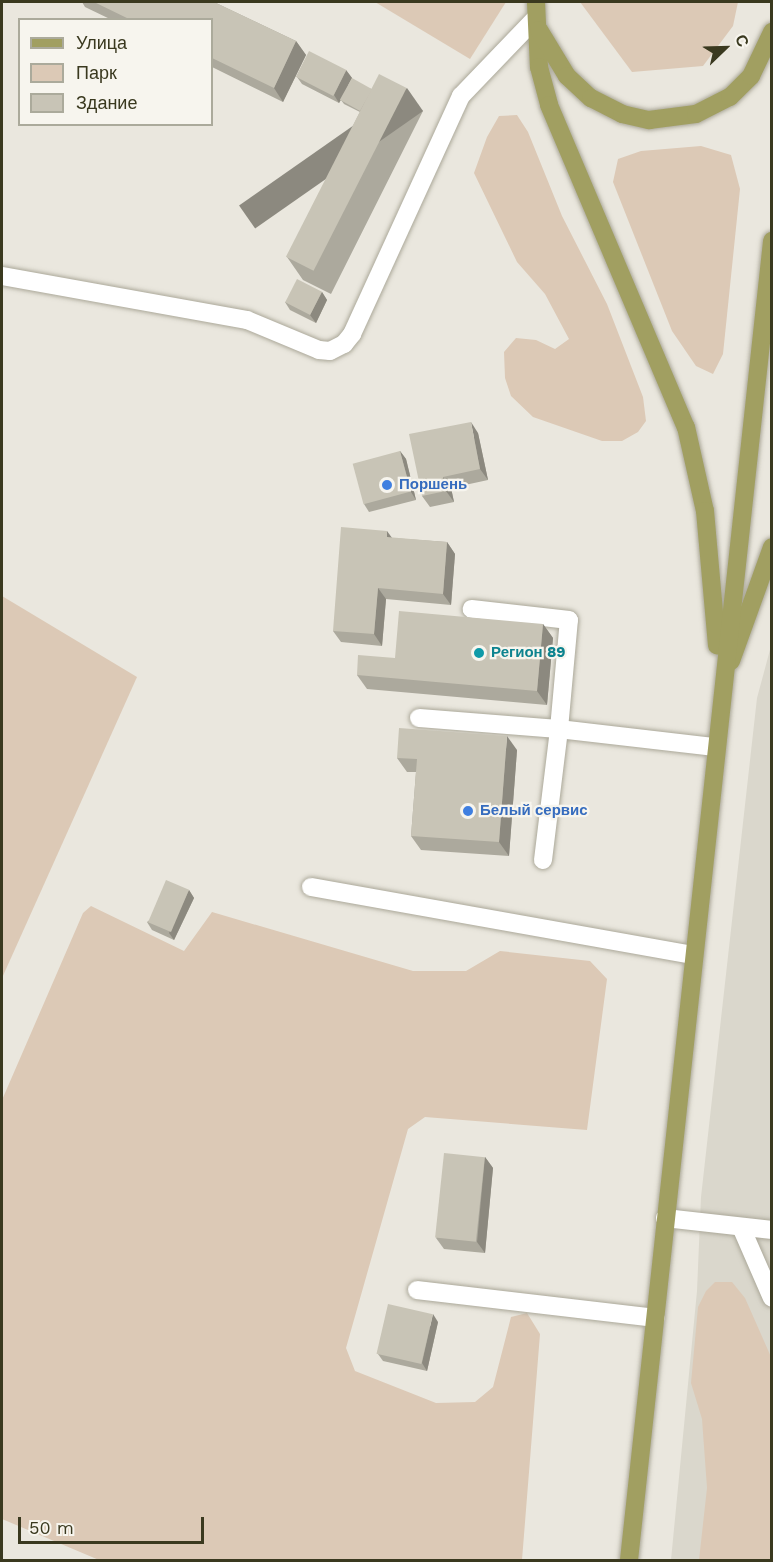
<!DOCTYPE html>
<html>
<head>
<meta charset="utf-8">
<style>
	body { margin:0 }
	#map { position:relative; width:773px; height:1562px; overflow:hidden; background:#eae7de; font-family:"Work Sans",sans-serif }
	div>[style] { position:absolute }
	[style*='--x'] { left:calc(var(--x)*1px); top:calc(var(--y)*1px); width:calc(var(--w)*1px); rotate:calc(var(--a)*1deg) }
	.built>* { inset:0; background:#dad7cc }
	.green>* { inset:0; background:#dcc9b6 }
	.roads { filter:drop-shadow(0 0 2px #aba899) drop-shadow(0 0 2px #aba899) }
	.minor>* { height:18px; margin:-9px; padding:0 9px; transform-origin:9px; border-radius:9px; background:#fff }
	.major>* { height:18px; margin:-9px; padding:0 9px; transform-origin:9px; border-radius:9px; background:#a19f61 }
	.wall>* { inset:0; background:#aca99d }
	.shaded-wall>* { inset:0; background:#8c897f; transform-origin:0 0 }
	.building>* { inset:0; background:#c8c4b6; transform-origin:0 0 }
	.dots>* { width:16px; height:16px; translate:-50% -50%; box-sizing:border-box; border:3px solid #f7f5ee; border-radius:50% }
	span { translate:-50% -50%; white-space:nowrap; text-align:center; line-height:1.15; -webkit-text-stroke:4.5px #f7f5ee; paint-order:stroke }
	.shop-label { font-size:15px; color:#366cbe; font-weight:700 }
	.left { translate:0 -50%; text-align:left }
	.culture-label { font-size:15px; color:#0d838f; font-weight:700 }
	.frame { position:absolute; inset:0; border:3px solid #3a391f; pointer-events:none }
	.legend { position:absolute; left:18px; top:18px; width:195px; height:108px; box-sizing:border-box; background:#f7f5ee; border:2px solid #abaa9b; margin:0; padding:8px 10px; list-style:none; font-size:18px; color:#3a391f }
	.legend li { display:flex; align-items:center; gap:12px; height:30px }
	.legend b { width:30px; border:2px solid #abaa9b }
	.north { position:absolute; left:695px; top:18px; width:60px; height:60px; -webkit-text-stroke:4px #f7f5ee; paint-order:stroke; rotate:67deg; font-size:16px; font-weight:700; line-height:24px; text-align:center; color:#3a391f }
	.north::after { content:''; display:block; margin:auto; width:21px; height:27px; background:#3a391f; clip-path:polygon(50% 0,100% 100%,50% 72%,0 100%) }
	.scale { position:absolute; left:18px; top:1517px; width:186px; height:27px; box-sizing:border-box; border:3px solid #3a391f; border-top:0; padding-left:8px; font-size:18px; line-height:21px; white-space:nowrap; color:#3a391f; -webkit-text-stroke:4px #f7f5ee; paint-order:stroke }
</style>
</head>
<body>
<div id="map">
	<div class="built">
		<div style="clip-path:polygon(771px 646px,771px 1560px,671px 1560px,697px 1291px,701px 1197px,757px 698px)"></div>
	</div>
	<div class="green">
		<div style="clip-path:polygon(375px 2px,506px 2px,470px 59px)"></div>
		<div style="clip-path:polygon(580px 2px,738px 2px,733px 26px,703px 66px,632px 72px)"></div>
		<div style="clip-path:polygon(517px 115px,528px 132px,562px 216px,607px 304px,643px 397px,646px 421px,638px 432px,622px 441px,602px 441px,533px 417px,511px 396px,505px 378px,504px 352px,516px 338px,536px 340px,555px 349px,569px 339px,545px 294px,517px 262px,474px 173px,487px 137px,499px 116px)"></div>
		<div style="clip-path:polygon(701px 146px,731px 155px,740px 189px,723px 354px,713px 374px,696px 366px,672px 331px,613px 182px,618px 159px,641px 151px)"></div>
		<div style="clip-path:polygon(2px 596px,137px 677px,2px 978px)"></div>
		<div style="clip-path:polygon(91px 906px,184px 951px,212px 912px,413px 971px,466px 971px,500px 951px,590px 961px,607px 979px,587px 1130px,425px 1117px,408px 1129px,346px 1348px,355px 1371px,436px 1403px,475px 1402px,493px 1387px,511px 1317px,527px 1313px,540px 1334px,522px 1560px,99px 1560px,2px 1519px,2px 1100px,83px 913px)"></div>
		<div style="clip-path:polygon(715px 1282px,732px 1282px,745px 1298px,771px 1357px,771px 1560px,699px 1560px,707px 1488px,702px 1419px,691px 1383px,698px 1307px,706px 1291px)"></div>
	</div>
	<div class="roads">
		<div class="minor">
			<div style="--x:2;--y:276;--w:249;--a:10.2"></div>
			<div style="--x:247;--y:320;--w:78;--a:22.6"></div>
			<div style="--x:319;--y:350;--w:11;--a:5"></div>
			<div style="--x:330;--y:351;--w:16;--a:-27"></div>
			<div style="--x:344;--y:344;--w:13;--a:-51"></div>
			<div style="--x:352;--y:334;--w:262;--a:-65.4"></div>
			<div style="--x:461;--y:96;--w:105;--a:-46.2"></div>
			<div style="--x:419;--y:718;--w:140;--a:4.5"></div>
			<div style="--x:559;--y:729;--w:109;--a:-84.8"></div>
			<div style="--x:569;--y:620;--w:98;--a:-173.5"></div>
			<div style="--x:543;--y:860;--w:132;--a:-83"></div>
			<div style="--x:559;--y:729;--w:157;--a:6.6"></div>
			<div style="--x:311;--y:887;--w:388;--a:10.1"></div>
			<div style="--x:665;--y:1218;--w:108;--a:6.4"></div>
			<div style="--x:741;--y:1227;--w:77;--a:66.4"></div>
			<div style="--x:417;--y:1290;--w:240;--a:6.7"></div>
		</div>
		<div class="major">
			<div style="--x:536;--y:2;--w:65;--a:87.4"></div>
			<div style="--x:539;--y:67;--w:39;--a:75"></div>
			<div style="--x:549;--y:105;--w:350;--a:67"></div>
			<div style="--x:686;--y:427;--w:86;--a:77.3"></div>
			<div style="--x:705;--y:511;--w:135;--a:84.9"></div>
			<div style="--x:539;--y:30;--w:54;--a:58.7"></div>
			<div style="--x:567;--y:76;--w:33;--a:43"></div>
			<div style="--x:591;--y:98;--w:35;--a:27"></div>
			<div style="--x:622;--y:114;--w:28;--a:13"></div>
			<div style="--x:649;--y:120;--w:47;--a:-7.3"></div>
			<div style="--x:696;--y:114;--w:38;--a:-27"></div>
			<div style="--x:730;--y:97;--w:30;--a:-45"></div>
			<div style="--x:751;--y:76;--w:49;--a:-64.5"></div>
			<div style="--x:731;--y:661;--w:121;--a:-70.2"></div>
			<div style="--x:629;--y:1560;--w:1327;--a:-83.81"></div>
		</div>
	</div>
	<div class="wall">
		<div style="clip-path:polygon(82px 2px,214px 2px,296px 41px,306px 55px,283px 102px,212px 67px,212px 20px,112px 20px,85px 7px)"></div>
		<div style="clip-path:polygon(346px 70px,352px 78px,348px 85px,372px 89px,423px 111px,331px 294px,303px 280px,287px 257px,360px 112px,344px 104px,341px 100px,339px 103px,302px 84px,297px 77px)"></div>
		<div style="clip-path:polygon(322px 292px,327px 300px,316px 323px,290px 310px,285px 302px)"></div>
		<div style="clip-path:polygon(478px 433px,488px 480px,451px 488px,454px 502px,430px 507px,422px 496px)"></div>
		<div style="clip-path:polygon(400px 451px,406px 459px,416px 500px,369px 512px,364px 504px)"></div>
		<div style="clip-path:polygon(392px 538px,447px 542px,455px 554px,451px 605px,386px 599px,382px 646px,341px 642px,333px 631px)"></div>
		<div style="clip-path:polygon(543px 624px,553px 638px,547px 705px,367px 689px,357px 675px)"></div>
		<div style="clip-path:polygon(517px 750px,509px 856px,421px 850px,411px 836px,416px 772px,407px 772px,397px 758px)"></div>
		<div style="clip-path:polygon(189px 890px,194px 898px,174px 940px,152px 930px,147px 922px)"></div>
		<div style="clip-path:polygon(485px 1157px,493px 1168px,485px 1253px,444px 1249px,436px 1238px)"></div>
		<div style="clip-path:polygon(438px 1322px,427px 1371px,383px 1361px,378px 1354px)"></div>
	</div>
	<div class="shaded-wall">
		<div style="clip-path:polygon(296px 41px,306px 55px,283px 102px,274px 88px)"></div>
		<div style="clip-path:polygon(346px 70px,352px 78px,339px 103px,334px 95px)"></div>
		<div style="left:407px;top:88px;width:28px;height:205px;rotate:55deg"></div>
		<div style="clip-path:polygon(322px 292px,327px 300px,316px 323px,310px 315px)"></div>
		<div style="clip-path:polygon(471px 422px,478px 433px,488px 480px,480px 469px)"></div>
		<div style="clip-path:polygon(400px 451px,406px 459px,416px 500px,411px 492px)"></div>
		<div style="clip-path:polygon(443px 477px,451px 488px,454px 502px,446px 491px)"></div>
		<div style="clip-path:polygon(387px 531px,395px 542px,387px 537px)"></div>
		<div style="clip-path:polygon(447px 542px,455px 554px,451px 605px,443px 594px)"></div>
		<div style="clip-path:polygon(378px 588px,386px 599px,382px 646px,374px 634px)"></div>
		<div style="clip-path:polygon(543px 624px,553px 638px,547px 705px,537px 691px)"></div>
		<div style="clip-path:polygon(507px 736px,517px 750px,509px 856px,499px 842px)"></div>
		<div style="clip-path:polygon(189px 890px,194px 898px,174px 940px,169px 933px)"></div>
		<div style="clip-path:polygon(485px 1157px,493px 1168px,485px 1253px,477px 1242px)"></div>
		<div style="clip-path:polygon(433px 1314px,438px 1322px,427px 1371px,422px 1363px)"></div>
	</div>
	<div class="building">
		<div style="clip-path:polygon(94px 2px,214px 2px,296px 41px,274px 88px,212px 58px,212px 20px,131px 20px)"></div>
		<div style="left:309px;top:51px;width:42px;height:29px;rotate:27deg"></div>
		<div style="left:379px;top:74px;width:31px;height:205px;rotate:27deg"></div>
		<div style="left:352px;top:78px;width:23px;height:25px;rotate:29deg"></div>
		<div style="left:297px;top:279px;width:28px;height:26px;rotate:27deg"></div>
		<div style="clip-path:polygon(471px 422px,480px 469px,443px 477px,446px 491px,422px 496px,409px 434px)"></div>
		<div style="left:400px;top:451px;width:42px;height:49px;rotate:75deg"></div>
		<div style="clip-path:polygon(341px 527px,387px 531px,387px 537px,447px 542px,443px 594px,378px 588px,374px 634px,333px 631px)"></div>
		<div style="clip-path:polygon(399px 611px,543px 624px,537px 691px,357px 675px,358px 655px,395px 658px)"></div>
		<div style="clip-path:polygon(399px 728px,507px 736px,499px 842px,411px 836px,417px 759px,397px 758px)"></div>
		<div style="left:166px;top:880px;width:25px;height:46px;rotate:23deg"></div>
		<div style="left:444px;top:1153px;width:41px;height:85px;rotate:6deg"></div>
		<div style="left:388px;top:1304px;width:46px;height:51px;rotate:13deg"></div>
	</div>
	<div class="dots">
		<div style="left:387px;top:485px;background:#3f7fe0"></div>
		<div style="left:479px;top:653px;background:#0f9aa8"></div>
		<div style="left:468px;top:811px;background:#3f7fe0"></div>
	</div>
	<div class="shop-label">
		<span class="left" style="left:399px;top:485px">Поршень</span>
		<span class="left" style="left:480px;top:811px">Белый сервис</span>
	</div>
	<div class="culture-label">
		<span class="left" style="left:491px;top:653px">Регион 89</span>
	</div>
	<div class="frame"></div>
	<ul class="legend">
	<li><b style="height:8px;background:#a19f61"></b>Улица</li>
	<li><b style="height:16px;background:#dcc9b6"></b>Парк</li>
	<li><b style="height:16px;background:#c8c4b6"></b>Здание</li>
	</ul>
	<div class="north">С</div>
	<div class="scale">50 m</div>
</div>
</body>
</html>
